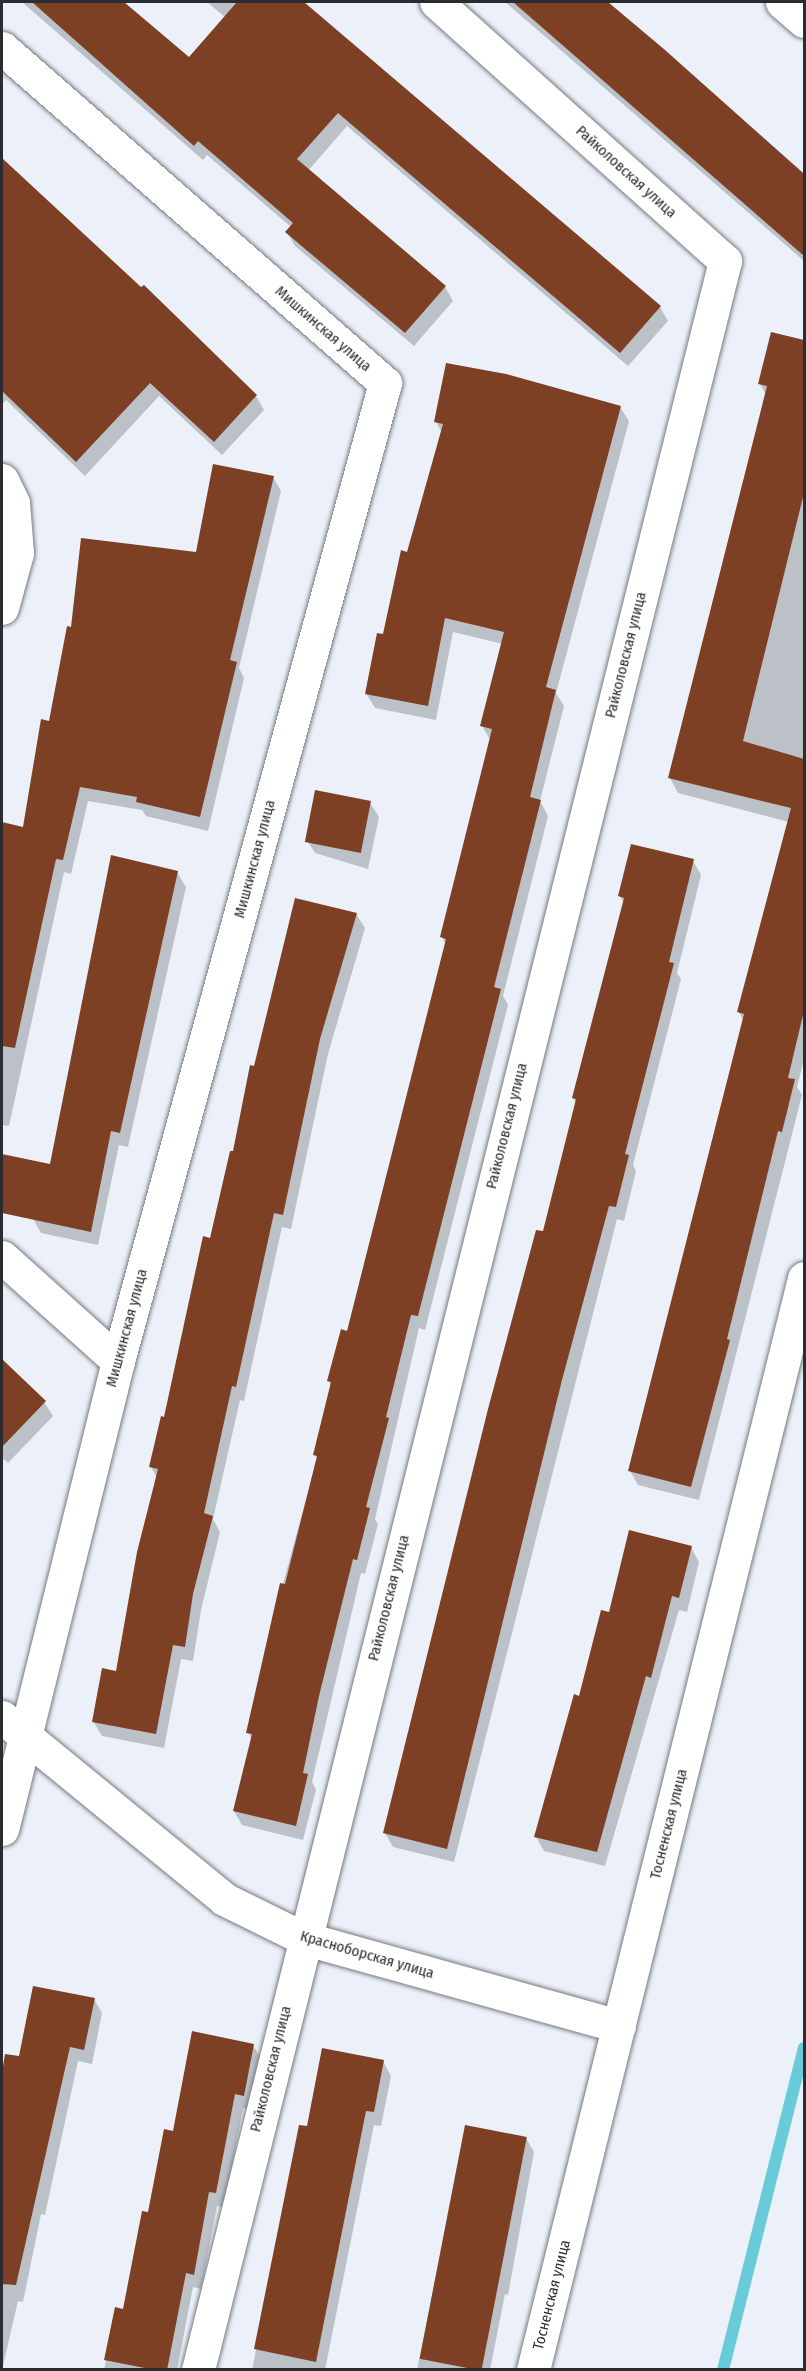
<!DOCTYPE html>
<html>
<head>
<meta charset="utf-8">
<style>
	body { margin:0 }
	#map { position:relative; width:806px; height:2371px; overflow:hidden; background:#ecf1f9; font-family:"Fira Sans Condensed",sans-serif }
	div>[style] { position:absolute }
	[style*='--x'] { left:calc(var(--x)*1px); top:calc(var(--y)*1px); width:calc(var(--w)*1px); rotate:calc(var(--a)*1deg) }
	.shadow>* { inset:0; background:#0003 }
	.stream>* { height:12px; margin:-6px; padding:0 6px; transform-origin:6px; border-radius:6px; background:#69cad9 }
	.building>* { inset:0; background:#7d4024; transform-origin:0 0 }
	.roads { filter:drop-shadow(0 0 2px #767a81) drop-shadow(0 0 2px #767a81) }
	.minor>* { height:33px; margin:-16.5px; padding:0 16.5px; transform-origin:16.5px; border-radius:16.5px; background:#fff }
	span { translate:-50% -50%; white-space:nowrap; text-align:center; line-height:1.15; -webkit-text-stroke:6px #fff; paint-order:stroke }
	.street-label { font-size:15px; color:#2a2c2f }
	.frame { position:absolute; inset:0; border:3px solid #2a2c2f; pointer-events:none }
</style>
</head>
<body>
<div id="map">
	<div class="shadow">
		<div style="clip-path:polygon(22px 2px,122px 2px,189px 59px,225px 17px,207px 2px,303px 2px,660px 307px,668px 321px,628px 366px,347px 126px,308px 171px,445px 287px,453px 301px,414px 346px,295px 246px,287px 232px,291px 227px,207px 155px,203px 160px)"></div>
		<div style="clip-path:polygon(505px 2px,606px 2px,664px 51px,804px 173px,804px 261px)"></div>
		<div style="clip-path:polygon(2px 162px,256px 396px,264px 410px,222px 455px,159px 396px,85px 476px,6px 400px,2px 405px,2px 322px,83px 395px,117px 359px,2px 249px)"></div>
		<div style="clip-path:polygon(772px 334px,804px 342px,804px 1059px,797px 1087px,802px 1095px,699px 1500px,638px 1485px,630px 1471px,744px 1022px,739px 1012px,789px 822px,678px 793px,670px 778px,766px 395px,760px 384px)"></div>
		<div style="clip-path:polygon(620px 407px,629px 421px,556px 693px,564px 706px,540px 801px,548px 816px,503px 996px,508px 1005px,425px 1330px,419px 1328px,375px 1519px,378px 1524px,365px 1574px,361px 1573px,312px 1782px,316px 1790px,303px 1840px,242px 1825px,234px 1811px,252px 1740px,248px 1732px,269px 1635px,317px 1459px,315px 1454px,331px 1386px,329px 1381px,348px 1333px,446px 945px,442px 937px,491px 741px,482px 726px,503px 644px,453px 632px,436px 720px,375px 708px,366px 693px,442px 433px,436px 422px)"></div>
		<div style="clip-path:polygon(273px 477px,281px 491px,239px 668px,244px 678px,208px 831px,146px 816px,142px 810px,88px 801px,71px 874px,64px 872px,9px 1126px,2px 1125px,2px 826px,24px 829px,72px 629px,197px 554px)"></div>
		<div style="clip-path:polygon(316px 792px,370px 803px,379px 817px,368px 869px,315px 853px,306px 839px)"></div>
		<div style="clip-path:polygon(693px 861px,701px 875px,677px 973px,681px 979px,633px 1165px,636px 1171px,624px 1221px,617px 1219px,454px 1862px,393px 1847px,385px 1833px,544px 1233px,576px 1103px,573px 1098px,624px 903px,620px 896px)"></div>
		<div style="clip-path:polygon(177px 872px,186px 887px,128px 1147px,119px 1145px,98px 1245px,41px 1233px,33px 1219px,51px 1166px)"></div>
		<div style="clip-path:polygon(356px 914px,365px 928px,328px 1054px,291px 1229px,282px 1227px,244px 1401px,240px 1400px,213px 1519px,220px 1532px,201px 1610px,193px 1661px,181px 1659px,164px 1748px,102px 1736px,93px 1721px,118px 1673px,157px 1478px,151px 1467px,255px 1068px)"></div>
		<div style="clip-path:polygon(2px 1364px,44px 1402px,53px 1416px,8px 1463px,4px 1459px,2px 1463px)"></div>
		<div style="clip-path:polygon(691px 1547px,699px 1562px,687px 1612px,679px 1610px,605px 1866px,544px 1851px,536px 1837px,581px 1697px)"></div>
		<div style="clip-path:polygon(94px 1999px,102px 2013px,92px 2064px,78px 2061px,45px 2215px,41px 2214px,23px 2302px,18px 2301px,2px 2370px,2px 2077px,6px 2055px,20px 2058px)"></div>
		<div style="clip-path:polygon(253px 2045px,261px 2059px,252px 2110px,243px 2108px,224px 2207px,217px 2206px,201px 2289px,193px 2287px,177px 2370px,104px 2370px,116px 2309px,124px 2311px,174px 2132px)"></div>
		<div style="clip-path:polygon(383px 2061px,391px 2076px,381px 2126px,374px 2125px,325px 2370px,252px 2370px,301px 2127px,308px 2128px)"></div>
		<div style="clip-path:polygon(466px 2127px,526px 2138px,534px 2152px,508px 2295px,505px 2294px,490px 2370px,417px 2370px)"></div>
	</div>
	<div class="stream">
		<div style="--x:723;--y:2370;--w:332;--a:-75.9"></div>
	</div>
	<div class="building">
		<div style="clip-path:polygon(32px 2px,124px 2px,189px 57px,237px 2px,304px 2px,661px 306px,620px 353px,338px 113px,297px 159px,446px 286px,405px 333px,285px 232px,293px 223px,198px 141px,194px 146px)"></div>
		<div style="clip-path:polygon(513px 2px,608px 2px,665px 50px,804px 174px,804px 256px)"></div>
		<div style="clip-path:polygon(2px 158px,141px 287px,144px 285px,257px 395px,214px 442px,150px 383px,76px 462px,2px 391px)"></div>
		<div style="clip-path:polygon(771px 332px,804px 340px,804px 493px,743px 741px,804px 759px,804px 1011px,788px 1078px,795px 1079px,782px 1132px,778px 1131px,727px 1339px,730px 1340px,691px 1487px,628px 1471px,744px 1014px,737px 1012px,791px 808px,668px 778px,767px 386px,758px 384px)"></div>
		<div style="clip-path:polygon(446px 363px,506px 374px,621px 406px,546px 687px,556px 690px,530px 797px,541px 800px,494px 987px,501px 989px,418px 1316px,411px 1315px,386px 1417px,389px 1418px,366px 1507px,370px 1508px,357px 1560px,353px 1559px,319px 1696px,303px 1773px,308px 1774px,296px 1826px,233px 1811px,252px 1734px,246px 1733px,280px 1583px,285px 1584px,317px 1456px,313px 1455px,331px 1382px,327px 1381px,341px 1329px,347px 1331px,446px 939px,440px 937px,492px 729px,480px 726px,504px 632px,445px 618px,428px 706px,365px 694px,377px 633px,383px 634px,401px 550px,407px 552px,443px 424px,434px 422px)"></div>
		<div style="clip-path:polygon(213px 464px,274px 476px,230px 660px,237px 662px,200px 817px,136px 802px,137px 797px,80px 787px,63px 860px,56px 859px,15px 1048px,2px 1046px,2px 822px,23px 827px,41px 719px,49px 721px,67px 626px,71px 627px,81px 538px,196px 552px)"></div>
		<div style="left:315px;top:790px;width:57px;height:53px;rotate:11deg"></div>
		<div style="clip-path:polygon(631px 844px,694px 859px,669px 962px,674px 963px,625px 1154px,629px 1155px,616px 1207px,609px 1206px,562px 1380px,447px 1849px,383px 1833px,488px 1409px,536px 1230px,543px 1231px,576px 1099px,572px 1098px,624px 898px,618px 896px)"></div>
		<div style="clip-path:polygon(111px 855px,178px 871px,120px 1133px,111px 1131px,91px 1232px,2px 1213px,2px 1154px,50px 1164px)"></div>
		<div style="clip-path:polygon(295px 898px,357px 913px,320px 1039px,283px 1215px,274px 1213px,236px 1387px,232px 1386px,204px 1513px,213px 1516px,193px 1594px,185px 1647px,173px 1645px,156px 1734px,92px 1722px,102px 1668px,116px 1671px,137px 1552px,158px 1469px,149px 1467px,161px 1416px,164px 1417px,203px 1236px,210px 1238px,230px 1151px,233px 1151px,250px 1065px,254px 1066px)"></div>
		<div style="clip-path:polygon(2px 1359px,46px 1401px,2px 1447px)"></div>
		<div style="clip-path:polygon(629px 1530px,692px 1546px,679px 1598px,672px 1596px,651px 1678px,646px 1676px,597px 1852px,534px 1837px,574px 1694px,579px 1696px,601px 1610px,609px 1612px)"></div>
		<div style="clip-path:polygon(33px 1986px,95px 1998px,84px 2050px,70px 2047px,16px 2285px,2px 2284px,2px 2072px,5px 2054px,19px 2056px)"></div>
		<div style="clip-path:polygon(192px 2031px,254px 2044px,244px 2096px,235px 2094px,216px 2193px,209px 2192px,194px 2275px,186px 2273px,167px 2370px,155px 2370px,104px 2360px,115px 2307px,123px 2309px,142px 2211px,148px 2212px,164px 2129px,173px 2131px)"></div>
		<div style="clip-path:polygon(322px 2048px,384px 2060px,374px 2112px,366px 2111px,316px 2362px,254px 2349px,299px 2125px,307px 2126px)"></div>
		<div style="left:465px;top:2125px;width:63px;height:238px;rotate:11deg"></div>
	</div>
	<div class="roads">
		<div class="minor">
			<div style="--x:782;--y:2;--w:29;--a:41"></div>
			<div style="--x:2;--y:48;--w:509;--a:41.18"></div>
			<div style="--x:385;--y:383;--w:1014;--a:105.27"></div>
			<div style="--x:118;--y:1361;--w:482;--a:103.9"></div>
			<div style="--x:2;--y:480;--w:25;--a:64"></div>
			<div style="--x:13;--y:503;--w:50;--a:85.4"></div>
			<div style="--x:17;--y:553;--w:57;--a:105.3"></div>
			<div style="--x:2;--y:1257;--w:156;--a:41.9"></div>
			<div style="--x:2;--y:1717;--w:287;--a:39.3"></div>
			<div style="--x:224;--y:1899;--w:88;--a:26.3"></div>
			<div style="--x:303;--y:1938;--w:328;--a:15.6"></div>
			<div style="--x:198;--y:2370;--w:2174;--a:-75.97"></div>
			<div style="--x:725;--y:261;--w:388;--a:-138.1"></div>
			<div style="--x:533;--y:2370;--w:1125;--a:-76.06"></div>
		</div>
	</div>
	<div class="street-label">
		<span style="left:626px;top:172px;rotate:42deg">Райколовская улица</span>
		<span style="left:323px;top:329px;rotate:41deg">Мишкинская улица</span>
		<span style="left:626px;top:655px;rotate:-76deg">Райколовская улица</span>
		<span style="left:255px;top:859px;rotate:-75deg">Мишкинская улица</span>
		<span style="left:507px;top:1126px;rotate:-76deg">Райколовская улица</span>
		<span style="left:127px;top:1328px;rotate:-75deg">Мишкинская улица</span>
		<span style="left:389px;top:1598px;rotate:-76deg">Райколовская улица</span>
		<span style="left:669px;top:1824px;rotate:-76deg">Тосненская улица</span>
		<span style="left:367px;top:1955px;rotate:16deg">Красноборская улица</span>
		<span style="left:271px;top:2069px;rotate:-76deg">Райколовская улица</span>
		<span style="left:552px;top:2295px;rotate:-76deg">Тосненская улица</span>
	</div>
	<div class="frame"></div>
</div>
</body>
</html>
